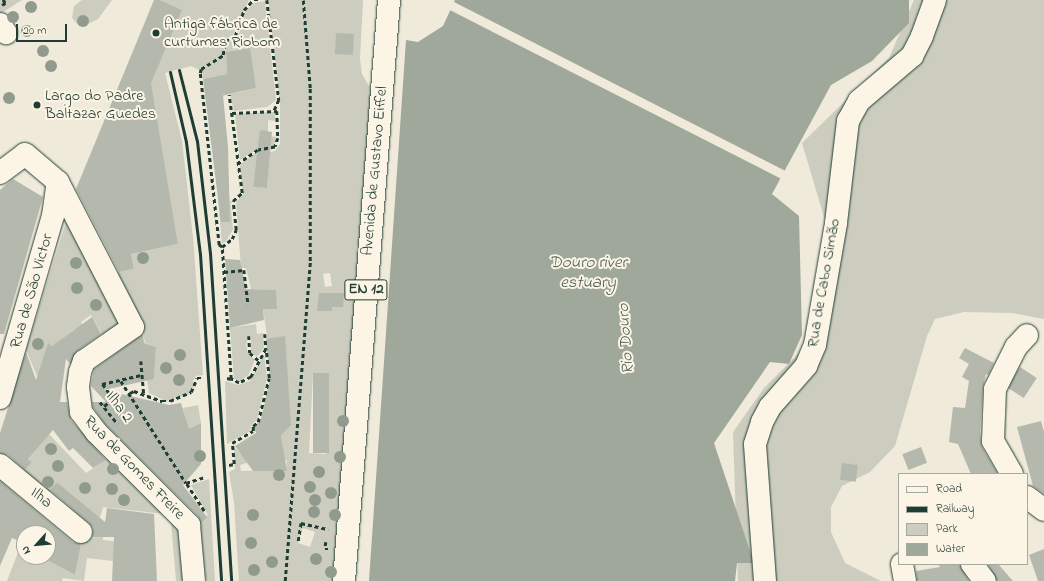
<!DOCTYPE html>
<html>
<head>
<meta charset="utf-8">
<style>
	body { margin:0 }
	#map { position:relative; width:1044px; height:581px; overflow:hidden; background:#efeada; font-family:"Indie Flower",sans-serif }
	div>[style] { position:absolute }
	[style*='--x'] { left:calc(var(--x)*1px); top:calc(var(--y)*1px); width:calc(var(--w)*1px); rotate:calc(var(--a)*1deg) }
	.green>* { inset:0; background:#cccdbf }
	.water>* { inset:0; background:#9fa89a }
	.pier>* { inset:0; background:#efeada; transform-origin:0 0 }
	.building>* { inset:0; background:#b5b9ad; transform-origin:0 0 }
	.path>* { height:2.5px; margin-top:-1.25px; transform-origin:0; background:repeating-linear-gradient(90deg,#1f3d34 0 4px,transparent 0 7px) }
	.roads { filter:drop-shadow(0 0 1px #1f3d34) drop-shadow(0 0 1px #1f3d34) }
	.minor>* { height:22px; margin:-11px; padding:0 11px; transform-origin:11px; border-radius:11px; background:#fcf5e5 }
	.major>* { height:22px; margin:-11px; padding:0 11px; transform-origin:11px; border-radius:11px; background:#fcf5e5 }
	.rail>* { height:3px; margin:-1.5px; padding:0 1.5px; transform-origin:1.5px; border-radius:1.5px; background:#1f3d34 }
	.trees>* { width:12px; height:12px; margin:-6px; border-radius:50%; background:#909b8e }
	.dots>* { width:11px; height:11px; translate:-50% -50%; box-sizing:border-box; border:2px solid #fcf5e5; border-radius:50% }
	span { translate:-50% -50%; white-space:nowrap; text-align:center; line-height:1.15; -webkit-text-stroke:4px #fcf5e5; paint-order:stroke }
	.shield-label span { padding:1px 3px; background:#fcf5e5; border:1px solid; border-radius:3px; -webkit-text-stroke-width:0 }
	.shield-label { font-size:15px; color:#1f3d34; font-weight:700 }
	.poi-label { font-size:16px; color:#1f3d34 }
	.left { translate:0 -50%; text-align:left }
	.street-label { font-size:16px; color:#1f3d34 }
	.water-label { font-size:17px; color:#455d53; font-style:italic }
	.legend { position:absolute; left:898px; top:473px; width:130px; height:92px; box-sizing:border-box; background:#fcf5e5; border:1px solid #a4ab9e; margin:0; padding:5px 7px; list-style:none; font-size:12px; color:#1f3d34 }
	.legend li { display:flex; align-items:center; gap:8px; height:20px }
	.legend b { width:20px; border:1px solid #a4ab9e }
	.north { position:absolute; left:16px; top:525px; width:40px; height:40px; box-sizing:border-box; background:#fcf5e5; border:1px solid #a4ab9e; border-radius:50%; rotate:243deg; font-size:11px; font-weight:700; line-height:16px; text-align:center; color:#1f3d34 }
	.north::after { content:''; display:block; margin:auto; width:14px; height:18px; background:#1f3d34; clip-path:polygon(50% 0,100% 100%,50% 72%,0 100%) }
	.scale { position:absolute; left:16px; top:24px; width:51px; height:18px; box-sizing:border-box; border:2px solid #1f3d34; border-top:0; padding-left:5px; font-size:12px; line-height:14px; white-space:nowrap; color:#1f3d34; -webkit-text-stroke:3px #fcf5e5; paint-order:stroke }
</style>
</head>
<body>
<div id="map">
	<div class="green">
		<div style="clip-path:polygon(0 0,22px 0,0 14px)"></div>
		<div style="clip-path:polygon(82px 0,112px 0,98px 19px,84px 26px,78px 25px,72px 18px,74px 6px)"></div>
		<div style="clip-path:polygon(160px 0,249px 0,233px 35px,223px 40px,225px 52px,227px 41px,239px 34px,246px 11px,254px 3px,265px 1px,276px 100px,267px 107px,234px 111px,230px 94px,223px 96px,222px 88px,233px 93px,256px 88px,249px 48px,226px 52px,227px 74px,203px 79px,202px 71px,191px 66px,165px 73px,182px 141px,193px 237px,203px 375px,196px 376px,193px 381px,194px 391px,188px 395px,166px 401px,149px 393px,147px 380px,154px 378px,156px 347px,145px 343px,143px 332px,114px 273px,134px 269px,131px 254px,178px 244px,150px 79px,182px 10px)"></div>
		<div style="clip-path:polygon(evenodd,268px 0,363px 0,360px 59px,362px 74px,373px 93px,340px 551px,333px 581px,239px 581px,234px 502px,229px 472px,235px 469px,234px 447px,244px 457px,283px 448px,263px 309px,277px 309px,275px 290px,251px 289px,246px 268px,241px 268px,236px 202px,243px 195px,240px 165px,258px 151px,253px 187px,267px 188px,270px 152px,275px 151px,280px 144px,280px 101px,268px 0,330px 273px,332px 286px,325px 287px,323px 274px,330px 273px,268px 0,313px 373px,329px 373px,326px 454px,309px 453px,313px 373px,268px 0,257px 460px,287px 460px,286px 470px,241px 471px,240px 465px,257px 460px,268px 0,303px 528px,315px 532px,310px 547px,298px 543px,303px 528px)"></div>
		<div style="clip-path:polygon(914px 0,1044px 0,1044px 319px,1012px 313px,964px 312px,935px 319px,927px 336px,895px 446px,870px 472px,842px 486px,831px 507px,831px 532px,845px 563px,881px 581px,738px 581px,733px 432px,764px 388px,807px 345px,827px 227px,802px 143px,889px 58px)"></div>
		<div style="clip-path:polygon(274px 112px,276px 121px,268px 120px,268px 136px,276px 137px,274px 146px,267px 150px,257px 149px,240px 160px,235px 114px)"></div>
		<div style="clip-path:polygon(218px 199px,230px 199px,233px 229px,227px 240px,222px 244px)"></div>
		<div style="clip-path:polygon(66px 222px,112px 296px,124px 325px,104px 338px,91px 315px,81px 322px,85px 328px,78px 333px,75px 329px,53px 346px,48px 344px,39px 381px,26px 350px)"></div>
		<div style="clip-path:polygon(256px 324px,257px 334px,263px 333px,264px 348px,257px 357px,251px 352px,251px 336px,248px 337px,246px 345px,248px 353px,255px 360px,248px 376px,239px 381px,234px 379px,230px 328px)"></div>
		<div style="clip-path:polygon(264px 354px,267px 378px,257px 420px,251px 425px,250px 431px,227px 444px,225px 381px,238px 385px,250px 381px)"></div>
		<div style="clip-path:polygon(198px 405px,201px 423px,182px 433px,185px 417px,183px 408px)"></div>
		<div style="clip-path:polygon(49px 434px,86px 473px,110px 457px,179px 525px,188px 581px,176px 581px,171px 522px,164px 514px,103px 507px,100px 518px,57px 482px,45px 497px,19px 476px,32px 462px,28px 459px)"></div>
		<div style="clip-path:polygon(209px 479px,215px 581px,206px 581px,199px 521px,208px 515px,191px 485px)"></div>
		<div style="clip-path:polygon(103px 537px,103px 540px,120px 542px,113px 561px,87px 558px,84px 581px,63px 578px,62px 581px,7px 581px,22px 542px,24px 557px,46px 557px,45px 559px,75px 575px,82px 538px)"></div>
	</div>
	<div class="water">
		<div style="clip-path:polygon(455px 0,909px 0,909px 23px,872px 61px,831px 85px,772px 194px,799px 216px,802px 335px,789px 364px,770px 362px,714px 443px,754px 563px,737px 563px,735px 581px,369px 581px,406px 40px,418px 42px,443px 26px)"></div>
	</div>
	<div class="pier">
		<div style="left:452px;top:1px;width:375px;height:9px;rotate:27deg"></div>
	</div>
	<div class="building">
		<div style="clip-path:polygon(154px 0,160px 0,182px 10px,151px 83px,178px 244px,131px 254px,134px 269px,119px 272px,76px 189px)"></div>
		<div style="left:336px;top:33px;width:18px;height:21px;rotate:3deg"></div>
		<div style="clip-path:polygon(250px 48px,256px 88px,223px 95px,228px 147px,230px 222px,221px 222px,203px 79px,227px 74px,226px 52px)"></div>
		<div style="clip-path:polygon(260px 130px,272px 132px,267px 188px,253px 187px)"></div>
		<div style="clip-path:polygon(13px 179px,43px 197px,4px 334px,0 334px,0 190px)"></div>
		<div style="clip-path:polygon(225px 259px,240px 260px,246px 289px,276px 290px,277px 309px,263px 309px,264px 320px,230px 328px)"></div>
		<div style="clip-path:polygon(319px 293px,344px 293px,343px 307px,332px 307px,332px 311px,317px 311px)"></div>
		<div style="clip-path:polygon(92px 317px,101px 334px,77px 351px,70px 364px,66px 359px,60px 402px,67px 402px,71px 420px,106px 460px,93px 468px,73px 448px,69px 451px,53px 430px,28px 459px,32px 462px,25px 470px,8px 455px,0 453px,0 433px,26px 352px,36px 380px,48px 343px,52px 346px)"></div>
		<div style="clip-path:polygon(143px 334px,144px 343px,156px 347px,154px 379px,104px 390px,169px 405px,181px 403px,189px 429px,201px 423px,201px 464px,183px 485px,207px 517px,201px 523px,198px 516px,105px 424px,93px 407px,92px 402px,106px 402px,91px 386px,94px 369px)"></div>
		<div style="clip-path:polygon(285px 336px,291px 425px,281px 435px,287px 471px,253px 471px,235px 446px,256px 433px,254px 427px,261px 419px,270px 380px,266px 339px)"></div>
		<div style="clip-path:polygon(965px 348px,994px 363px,988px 375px,986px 374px,983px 388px,980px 432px,982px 447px,998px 474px,971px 474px,958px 444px,949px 442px,953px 407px,965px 408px,969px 381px,962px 377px,969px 364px,959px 358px)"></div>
		<div style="left:1020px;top:367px;width:20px;height:24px;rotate:33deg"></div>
		<div style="left:313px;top:373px;width:16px;height:80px"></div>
		<div style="clip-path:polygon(1041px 421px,1044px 432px,1044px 494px,1033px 486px,1017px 427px)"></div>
		<div style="left:921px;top:447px;width:17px;height:20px;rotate:69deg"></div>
		<div style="left:842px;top:463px;width:16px;height:17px;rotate:7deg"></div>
		<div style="clip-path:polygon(0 481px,73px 542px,81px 544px,75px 575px,45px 559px,48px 557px,48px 533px,24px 533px,24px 543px,12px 538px,0 566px)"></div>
		<div style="clip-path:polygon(57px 482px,105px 522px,107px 508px,154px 514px,157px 581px,112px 581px,114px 537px,92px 537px,93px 528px,89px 523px,50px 490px)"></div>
		<div style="clip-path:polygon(1044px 549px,1044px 581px,1038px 581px,1029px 555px)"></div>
		<div style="clip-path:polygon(938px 564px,960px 564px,969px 581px,917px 581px,916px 571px,940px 567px)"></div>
		<div style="clip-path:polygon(988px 564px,1001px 564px,999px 565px,1013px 581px,997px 581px)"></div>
	</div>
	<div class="path">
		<div style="--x:254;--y:0;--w:7;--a:0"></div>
		<div style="--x:267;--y:0;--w:101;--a:83.2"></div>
		<div style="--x:279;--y:100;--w:12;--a:114"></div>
		<div style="--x:2;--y:5;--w:4;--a:-34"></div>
		<div style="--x:5;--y:3;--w:4;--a:-124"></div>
		<div style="--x:232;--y:113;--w:45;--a:-2.5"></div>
		<div style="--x:277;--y:111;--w:27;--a:88"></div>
		<div style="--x:278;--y:138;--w:9;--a:108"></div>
		<div style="--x:275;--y:147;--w:17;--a:170"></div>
		<div style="--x:258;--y:150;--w:24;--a:145"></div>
		<div style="--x:222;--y:247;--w:13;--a:-39"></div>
		<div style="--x:232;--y:239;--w:10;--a:-66"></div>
		<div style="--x:236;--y:230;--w:29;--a:-96"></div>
		<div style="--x:233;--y:201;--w:12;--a:-42"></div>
		<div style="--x:242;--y:193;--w:99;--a:-97.6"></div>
		<div style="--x:224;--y:272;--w:20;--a:-6"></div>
		<div style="--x:244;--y:270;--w:35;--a:83"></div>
		<div style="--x:265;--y:334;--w:15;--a:86"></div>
		<div style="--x:249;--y:336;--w:17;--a:87"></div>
		<div style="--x:250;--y:353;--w:11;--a:41"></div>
		<div style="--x:141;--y:361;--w:34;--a:85"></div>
		<div style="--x:227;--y:378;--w:4;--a:14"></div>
		<div style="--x:121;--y:381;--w:121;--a:57.5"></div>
		<div style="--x:130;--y:393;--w:4;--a:-27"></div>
		<div style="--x:134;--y:391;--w:30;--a:20"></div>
		<div style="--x:162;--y:401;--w:8;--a:0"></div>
		<div style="--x:170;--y:401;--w:23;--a:-23"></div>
		<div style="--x:191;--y:392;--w:15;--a:-67"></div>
		<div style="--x:197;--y:378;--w:5;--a:0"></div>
		<div style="--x:100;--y:402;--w:28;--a:51"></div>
		<div style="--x:104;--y:406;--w:11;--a:-38"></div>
		<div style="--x:113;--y:399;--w:19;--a:-126"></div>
		<div style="--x:102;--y:384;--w:39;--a:-13"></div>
		<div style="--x:229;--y:465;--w:5;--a:-11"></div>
		<div style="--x:234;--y:464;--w:21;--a:-95"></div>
		<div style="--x:232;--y:443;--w:24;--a:-30"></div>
		<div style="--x:253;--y:431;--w:5;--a:-90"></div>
		<div style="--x:253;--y:426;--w:6;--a:-39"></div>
		<div style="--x:258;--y:422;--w:45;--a:-76"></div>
		<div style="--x:269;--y:378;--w:29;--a:-96"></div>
		<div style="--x:266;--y:349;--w:32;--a:118"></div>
		<div style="--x:251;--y:377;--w:13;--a:153"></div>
		<div style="--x:239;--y:383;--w:9;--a:-153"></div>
		<div style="--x:231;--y:379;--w:132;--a:-93.9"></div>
		<div style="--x:222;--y:247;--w:4;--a:-146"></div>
		<div style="--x:219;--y:245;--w:173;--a:-96.3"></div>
		<div style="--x:200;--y:73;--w:4;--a:-76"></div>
		<div style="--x:201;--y:69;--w:26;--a:-32"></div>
		<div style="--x:223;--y:55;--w:14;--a:-82"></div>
		<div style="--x:225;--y:41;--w:11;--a:-27"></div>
		<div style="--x:235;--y:36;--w:28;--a:-71"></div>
		<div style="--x:244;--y:10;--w:13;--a:-48"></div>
		<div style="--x:204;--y:511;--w:33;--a:-123"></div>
		<div style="--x:186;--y:483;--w:20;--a:-18"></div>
		<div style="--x:298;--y:541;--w:18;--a:-81"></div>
		<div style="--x:301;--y:523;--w:28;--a:13"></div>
		<div style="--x:326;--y:542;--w:7;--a:98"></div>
		<div style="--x:325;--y:549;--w:3;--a:0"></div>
		<div style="--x:285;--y:581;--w:321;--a:-85.5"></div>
		<div style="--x:310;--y:261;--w:173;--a:-90"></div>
		<div style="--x:310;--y:88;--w:88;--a:-94.5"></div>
	</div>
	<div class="roads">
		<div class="minor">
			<div style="--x:0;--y:24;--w:11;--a:56"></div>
			<div style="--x:0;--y:173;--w:31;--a:-37"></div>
			<div style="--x:25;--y:154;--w:43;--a:40.3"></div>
			<div style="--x:58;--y:182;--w:163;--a:62.7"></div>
			<div style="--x:133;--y:327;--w:60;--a:145.2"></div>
			<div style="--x:84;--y:361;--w:12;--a:110"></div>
			<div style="--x:80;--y:372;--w:15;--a:98"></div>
			<div style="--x:78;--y:387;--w:25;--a:83"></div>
			<div style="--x:81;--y:412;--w:25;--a:53"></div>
			<div style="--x:96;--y:432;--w:132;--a:45"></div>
			<div style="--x:189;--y:525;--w:56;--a:84.9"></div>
			<div style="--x:0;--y:398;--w:190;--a:-73.8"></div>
			<div style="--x:53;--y:216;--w:34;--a:-82"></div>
			<div style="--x:0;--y:465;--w:105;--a:39.6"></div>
			<div style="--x:1012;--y:474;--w:38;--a:-120"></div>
			<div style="--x:993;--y:441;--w:52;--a:-87.8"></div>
			<div style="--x:995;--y:389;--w:47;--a:-63.4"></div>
			<div style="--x:1016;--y:347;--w:16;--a:-47"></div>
			<div style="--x:1027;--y:497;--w:21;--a:37"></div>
			<div style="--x:902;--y:564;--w:17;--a:80"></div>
			<div style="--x:972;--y:564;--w:21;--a:53"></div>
			<div style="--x:765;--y:581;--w:137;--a:-94.2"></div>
			<div style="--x:755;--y:444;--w:23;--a:-72"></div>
			<div style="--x:762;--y:422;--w:17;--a:-62"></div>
			<div style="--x:770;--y:407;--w:55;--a:-48.7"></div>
			<div style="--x:806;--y:366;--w:23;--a:-67"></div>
			<div style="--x:815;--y:345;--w:124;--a:-80.2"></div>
			<div style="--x:836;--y:223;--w:103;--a:-83.3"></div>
			<div style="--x:848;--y:121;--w:23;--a:-61"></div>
			<div style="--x:859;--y:101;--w:70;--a:-40.3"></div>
			<div style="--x:912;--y:56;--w:22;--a:-63"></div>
			<div style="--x:922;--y:36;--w:38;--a:-70"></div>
		</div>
		<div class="major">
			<div style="--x:344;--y:581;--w:583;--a:-85.57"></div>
		</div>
	</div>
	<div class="rail">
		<div style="--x:179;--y:70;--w:73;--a:75.8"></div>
		<div style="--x:197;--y:141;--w:113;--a:83.4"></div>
		<div style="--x:210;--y:253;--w:329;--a:86.3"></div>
		<div style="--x:170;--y:72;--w:72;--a:77.1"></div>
		<div style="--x:186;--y:142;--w:113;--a:82.9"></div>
		<div style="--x:200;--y:254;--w:328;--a:86.3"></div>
	</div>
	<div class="trees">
		<div style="left:31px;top:7px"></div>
		<div style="left:13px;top:17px"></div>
		<div style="left:83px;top:21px"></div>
		<div style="left:27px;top:31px"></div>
		<div style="left:43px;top:51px"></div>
		<div style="left:51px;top:66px"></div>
		<div style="left:9px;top:98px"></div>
		<div style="left:143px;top:258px"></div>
		<div style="left:76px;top:263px"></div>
		<div style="left:77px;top:288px"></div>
		<div style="left:96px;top:305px"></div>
		<div style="left:38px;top:344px"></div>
		<div style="left:180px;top:355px"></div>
		<div style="left:166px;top:368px"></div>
		<div style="left:179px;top:380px"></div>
		<div style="left:343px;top:421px"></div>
		<div style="left:51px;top:449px"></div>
		<div style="left:200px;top:456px"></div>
		<div style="left:340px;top:457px"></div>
		<div style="left:58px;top:466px"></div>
		<div style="left:113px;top:469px"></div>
		<div style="left:319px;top:472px"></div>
		<div style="left:279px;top:475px"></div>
		<div style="left:48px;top:482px"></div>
		<div style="left:310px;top:487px"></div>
		<div style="left:85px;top:488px"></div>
		<div style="left:112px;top:489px"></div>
		<div style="left:331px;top:493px"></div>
		<div style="left:124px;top:500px"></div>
		<div style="left:315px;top:500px"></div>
		<div style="left:314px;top:512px"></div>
		<div style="left:253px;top:515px"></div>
		<div style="left:335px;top:515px"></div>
		<div style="left:251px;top:543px"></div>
		<div style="left:316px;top:559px"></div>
		<div style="left:272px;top:562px"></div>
		<div style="left:254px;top:570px"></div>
		<div style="left:331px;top:572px"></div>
	</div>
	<div class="dots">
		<div style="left:156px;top:33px;background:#1f3d34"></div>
		<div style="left:37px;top:105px;background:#1f3d34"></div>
	</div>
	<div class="shield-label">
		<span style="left:366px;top:290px">EN 12</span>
	</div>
	<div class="poi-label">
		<span class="left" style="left:164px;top:33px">Antiga fábrica de<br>curtumes Riobom</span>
		<span class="left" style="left:45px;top:105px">Largo do Padre<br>Baltazar Guedes</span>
	</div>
	<div class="street-label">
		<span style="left:375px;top:171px;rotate:-85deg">Avenida de Gustavo Eiffel</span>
		<span style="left:824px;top:283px;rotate:-80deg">Rua de Cabo Simão</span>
		<span style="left:32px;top:291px;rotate:-74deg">Rua de São Victor</span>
		<span style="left:119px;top:407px;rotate:53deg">Ilha 2</span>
		<span style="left:134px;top:468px;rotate:46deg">Rua de Gomes Freire</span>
		<span style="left:41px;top:498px;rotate:39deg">Ilha</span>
	</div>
	<div class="water-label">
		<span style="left:588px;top:273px">Douro river<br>estuary</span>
		<span style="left:626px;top:339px;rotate:-94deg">Rio Douro</span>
	</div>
	<ul class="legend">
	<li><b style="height:5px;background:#fcf5e5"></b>Road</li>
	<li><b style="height:5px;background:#1f3d34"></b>Railway</li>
	<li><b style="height:11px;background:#cccdbf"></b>Park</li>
	<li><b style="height:11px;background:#9fa89a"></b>Water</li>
	</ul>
	<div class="north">N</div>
	<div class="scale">20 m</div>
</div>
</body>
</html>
